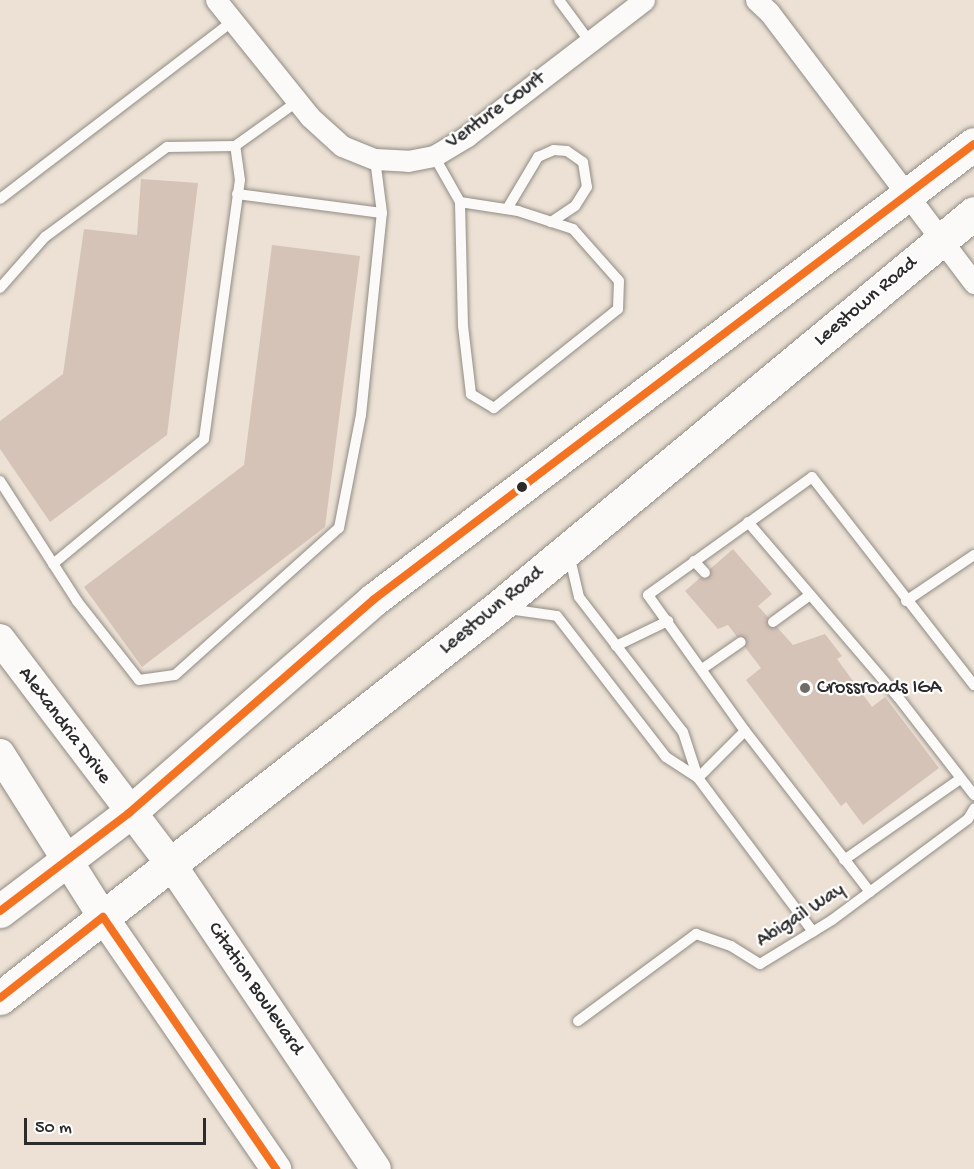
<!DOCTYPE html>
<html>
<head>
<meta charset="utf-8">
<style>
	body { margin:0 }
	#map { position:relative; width:974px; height:1169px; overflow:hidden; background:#ece1d4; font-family:"Gochi Hand",sans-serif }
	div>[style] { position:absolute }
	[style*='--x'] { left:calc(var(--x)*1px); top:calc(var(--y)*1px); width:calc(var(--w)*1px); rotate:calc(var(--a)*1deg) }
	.building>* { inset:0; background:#d5c3b8 }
	.roads { filter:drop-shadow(0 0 2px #918c85) drop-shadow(0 0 2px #918c85) }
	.lane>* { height:10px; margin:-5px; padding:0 5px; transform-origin:5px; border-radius:5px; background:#fcfaf9 }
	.street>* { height:21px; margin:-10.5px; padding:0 10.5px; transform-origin:10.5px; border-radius:10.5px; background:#fcfaf9 }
	.secondary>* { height:30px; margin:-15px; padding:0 15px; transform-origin:15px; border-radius:15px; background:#fcfaf9 }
	.primary>* { height:33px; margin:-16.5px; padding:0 16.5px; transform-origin:16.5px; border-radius:16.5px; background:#fcfaf9 }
	.bus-1>* { height:8px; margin:-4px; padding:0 4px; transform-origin:4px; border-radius:4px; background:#f47323 }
	.dots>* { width:16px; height:16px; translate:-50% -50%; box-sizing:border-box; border:3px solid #fff; border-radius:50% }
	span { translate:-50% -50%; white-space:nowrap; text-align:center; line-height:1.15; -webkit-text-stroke:4.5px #fff; paint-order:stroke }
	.street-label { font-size:20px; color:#2b2b2b }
	.poi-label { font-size:20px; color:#2b2b2b }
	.left { translate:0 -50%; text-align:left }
	.scale { position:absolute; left:24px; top:1118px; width:182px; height:27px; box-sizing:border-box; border:3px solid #2b2b2b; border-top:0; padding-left:8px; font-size:18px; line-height:21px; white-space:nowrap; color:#2b2b2b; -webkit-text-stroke:4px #fff; paint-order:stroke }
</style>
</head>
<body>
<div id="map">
	<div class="building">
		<div style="clip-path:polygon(141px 179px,198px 183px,167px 435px,50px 522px,0 449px,0 421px,63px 374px,84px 229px,137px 235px)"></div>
		<div style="clip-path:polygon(272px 245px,360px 256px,325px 527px,142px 667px,84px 587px,244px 465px)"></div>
		<div style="clip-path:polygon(733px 549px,772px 594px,758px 606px,793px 645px,825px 634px,842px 656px,837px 659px,872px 707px,885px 697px,939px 768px,863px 825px,846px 802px,841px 806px,746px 680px,761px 668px,741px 642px,728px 625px,718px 629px,685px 591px)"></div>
	</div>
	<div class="roads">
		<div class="lane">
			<div style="--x:559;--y:0;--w:52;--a:53.6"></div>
			<div style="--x:434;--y:156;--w:53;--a:60.5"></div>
			<div style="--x:460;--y:202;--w:59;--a:8.8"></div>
			<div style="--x:518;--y:211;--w:58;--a:18.1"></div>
			<div style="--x:573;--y:229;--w:69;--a:48.5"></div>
			<div style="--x:619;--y:281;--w:28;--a:92"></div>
			<div style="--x:618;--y:309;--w:159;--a:141.4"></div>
			<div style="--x:494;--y:408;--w:27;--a:-149"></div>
			<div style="--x:471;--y:394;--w:68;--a:-96.7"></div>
			<div style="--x:463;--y:326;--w:124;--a:-91.4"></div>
			<div style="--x:237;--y:194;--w:146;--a:7.5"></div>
			<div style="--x:0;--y:199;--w:293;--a:-37.4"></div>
			<div style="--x:507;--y:209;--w:61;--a:-59.2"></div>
			<div style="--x:538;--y:157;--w:17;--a:-24"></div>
			<div style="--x:554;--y:150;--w:13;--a:4"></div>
			<div style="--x:567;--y:151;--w:19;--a:35"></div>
			<div style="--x:583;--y:162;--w:25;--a:81"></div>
			<div style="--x:587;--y:187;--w:22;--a:122"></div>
			<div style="--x:575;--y:206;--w:29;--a:146"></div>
			<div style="--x:0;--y:288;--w:68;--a:-48.6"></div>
			<div style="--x:45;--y:237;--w:152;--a:-36.4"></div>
			<div style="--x:167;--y:147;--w:68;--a:-0.8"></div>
			<div style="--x:235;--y:146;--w:77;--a:-35.5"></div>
			<div style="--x:0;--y:481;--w:143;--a:57.3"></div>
			<div style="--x:77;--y:601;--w:100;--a:51.9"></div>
			<div style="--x:139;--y:680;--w:36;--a:-8"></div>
			<div style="--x:175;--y:675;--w:220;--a:-41.9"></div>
			<div style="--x:339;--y:528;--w:115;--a:-79"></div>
			<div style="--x:361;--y:415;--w:203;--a:-84.1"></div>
			<div style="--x:382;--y:213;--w:54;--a:-97.4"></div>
			<div style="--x:748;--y:522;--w:230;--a:49.4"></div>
			<div style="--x:898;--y:697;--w:124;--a:52.2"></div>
			<div style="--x:569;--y:554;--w:44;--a:76.9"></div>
			<div style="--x:579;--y:597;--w:170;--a:52.4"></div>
			<div style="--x:683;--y:732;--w:48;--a:71.9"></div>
			<div style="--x:698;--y:778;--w:192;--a:53.2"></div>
			<div style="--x:694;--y:561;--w:16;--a:47"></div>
			<div style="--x:53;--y:564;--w:196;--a:-39.6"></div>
			<div style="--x:204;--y:439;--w:261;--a:-82.1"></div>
			<div style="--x:240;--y:180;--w:34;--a:-98"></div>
			<div style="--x:906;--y:601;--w:82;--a:-34.1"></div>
			<div style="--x:508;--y:609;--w:49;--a:8.1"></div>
			<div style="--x:557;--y:616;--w:178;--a:52.3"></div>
			<div style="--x:666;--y:757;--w:38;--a:33"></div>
			<div style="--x:773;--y:622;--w:46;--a:-36.1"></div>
			<div style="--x:616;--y:646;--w:58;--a:-25.7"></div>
			<div style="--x:702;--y:669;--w:47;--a:-34.7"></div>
			<div style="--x:698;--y:778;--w:66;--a:-45"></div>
			<div style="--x:844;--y:860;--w:141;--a:-34.9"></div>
			<div style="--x:870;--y:892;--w:204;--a:-127.8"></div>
			<div style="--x:745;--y:731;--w:167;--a:-125.5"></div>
			<div style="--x:648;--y:595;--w:202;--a:-35.7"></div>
			<div style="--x:812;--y:477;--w:264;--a:52.1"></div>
			<div style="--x:578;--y:1021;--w:147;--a:-36.4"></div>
			<div style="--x:696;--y:934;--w:37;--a:19"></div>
			<div style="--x:731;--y:946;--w:34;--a:32"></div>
			<div style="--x:760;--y:964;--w:84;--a:-31.4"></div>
			<div style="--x:832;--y:920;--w:169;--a:-36.6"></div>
			<div style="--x:968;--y:819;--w:12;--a:-59"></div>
		</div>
		<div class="street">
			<div style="--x:216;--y:0;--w:150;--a:51.2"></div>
			<div style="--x:310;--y:117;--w:43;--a:42.2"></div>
			<div style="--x:342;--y:146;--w:35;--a:22"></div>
			<div style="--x:375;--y:159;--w:33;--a:3"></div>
			<div style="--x:408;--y:161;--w:26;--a:-11"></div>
			<div style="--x:434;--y:156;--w:39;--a:-31"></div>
			<div style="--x:467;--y:136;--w:223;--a:-37.5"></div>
			<div style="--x:756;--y:0;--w:18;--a:43"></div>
			<div style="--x:769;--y:12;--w:340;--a:52.9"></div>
		</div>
		<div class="secondary">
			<div style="--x:0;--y:639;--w:283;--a:52.8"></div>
			<div style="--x:171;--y:864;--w:367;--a:56.1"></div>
			<div style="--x:0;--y:754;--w:193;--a:57.7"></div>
			<div style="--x:103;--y:917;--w:306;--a:55.5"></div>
		</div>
		<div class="primary">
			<div style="--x:0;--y:911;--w:162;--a:-37.2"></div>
			<div style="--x:129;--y:813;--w:324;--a:-41.1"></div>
			<div style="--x:373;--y:600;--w:754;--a:-37.19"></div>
			<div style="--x:0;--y:998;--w:632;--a:-38.12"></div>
			<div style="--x:497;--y:608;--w:619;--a:-39.63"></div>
		</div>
	</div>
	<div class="bus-1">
		<div style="--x:0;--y:911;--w:162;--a:-37.2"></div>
		<div style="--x:129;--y:813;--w:324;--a:-41.1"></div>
		<div style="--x:373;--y:600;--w:754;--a:-37.19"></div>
		<div style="--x:103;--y:917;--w:306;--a:55.5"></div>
		<div style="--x:0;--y:998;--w:131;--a:-38.2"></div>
	</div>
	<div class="dots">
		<div style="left:522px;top:487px;background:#2b2b2b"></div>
		<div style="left:805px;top:688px;background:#6f6b66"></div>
	</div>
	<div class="street-label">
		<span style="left:496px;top:111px;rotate:-36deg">Venture Court</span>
		<span style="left:866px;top:302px;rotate:-40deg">Leestown Road</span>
		<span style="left:492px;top:611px;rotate:-39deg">Leestown Road</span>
		<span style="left:64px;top:726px;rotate:53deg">Alexandria Drive</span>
		<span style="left:801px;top:916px;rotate:-33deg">Abigail Way</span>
		<span style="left:255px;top:989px;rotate:56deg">Citation Boulevard</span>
	</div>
	<div class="poi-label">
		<span class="left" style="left:817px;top:688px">Crossroads IGA</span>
	</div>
	<div class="scale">50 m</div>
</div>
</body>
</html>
